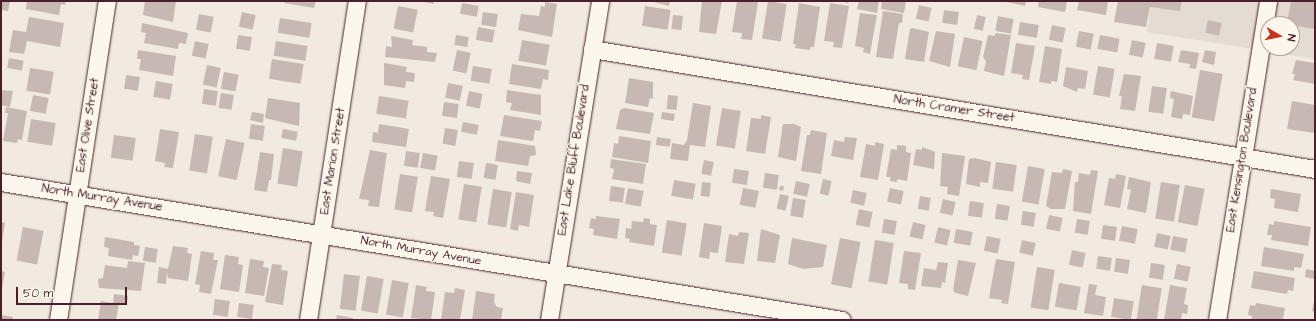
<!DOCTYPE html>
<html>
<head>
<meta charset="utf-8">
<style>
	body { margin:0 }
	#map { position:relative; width:1316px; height:321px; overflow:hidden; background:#f0eae0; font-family:"Architects Daughter",sans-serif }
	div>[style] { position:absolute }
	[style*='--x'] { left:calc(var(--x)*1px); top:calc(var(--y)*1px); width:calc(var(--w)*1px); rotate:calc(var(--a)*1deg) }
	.built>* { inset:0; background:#e4dbd2 }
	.building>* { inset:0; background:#c8b8b3; transform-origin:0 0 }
	.roads { filter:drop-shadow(0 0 1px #4a1f2b) drop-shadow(0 0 1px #4a1f2b) }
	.street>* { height:17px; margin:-8.5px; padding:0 8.5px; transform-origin:8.5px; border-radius:8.5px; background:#fbf7ec }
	span { translate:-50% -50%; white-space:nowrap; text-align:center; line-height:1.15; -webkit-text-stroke:3px #fbf7ec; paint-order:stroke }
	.street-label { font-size:12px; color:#4a1f2b }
	.frame { position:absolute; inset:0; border:2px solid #4a1f2b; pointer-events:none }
	.north { position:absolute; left:1260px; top:16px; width:40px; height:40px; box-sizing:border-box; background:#fbf7ec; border:1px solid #b4a19f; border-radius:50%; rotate:99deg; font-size:11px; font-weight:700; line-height:16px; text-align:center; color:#4a1f2b }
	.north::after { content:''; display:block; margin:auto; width:14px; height:18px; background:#c8321e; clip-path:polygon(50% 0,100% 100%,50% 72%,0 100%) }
	.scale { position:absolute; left:16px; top:287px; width:111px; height:18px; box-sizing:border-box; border:2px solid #4a1f2b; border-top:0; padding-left:5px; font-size:12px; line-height:14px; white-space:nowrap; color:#4a1f2b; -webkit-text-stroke:3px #fbf7ec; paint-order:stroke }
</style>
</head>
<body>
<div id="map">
	<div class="built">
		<div style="clip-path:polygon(evenodd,1152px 1px,1315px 1px,1315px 59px,1147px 32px,1152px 1px,1268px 24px,1292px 24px,1292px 48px,1268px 48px,1268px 24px)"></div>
	</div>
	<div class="building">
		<div style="clip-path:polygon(1px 1px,10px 1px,8px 11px,1px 10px)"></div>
		<div style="clip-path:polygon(27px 1px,66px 1px,65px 5px,61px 4px,59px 15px,26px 9px)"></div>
		<div style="clip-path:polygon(145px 1px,176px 1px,173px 22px,143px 15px)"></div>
		<div style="clip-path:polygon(285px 1px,316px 1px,314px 8px,284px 3px)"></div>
		<div style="clip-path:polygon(420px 1px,434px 1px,434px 4px)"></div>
		<div style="clip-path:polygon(650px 1px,670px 1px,669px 6px)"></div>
		<div style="clip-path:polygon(702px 1px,722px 1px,716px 34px,699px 32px)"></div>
		<div style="clip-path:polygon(737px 1px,758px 2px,752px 40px,741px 39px,742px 33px,732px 32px)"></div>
		<div style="left:768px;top:1px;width:19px;height:38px;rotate:9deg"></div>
		<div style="clip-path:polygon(838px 1px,849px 1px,848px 3px)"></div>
		<div style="clip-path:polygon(859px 1px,879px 1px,877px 13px,857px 9px)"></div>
		<div style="clip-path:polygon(882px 1px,906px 1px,904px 13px,881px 9px)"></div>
		<div style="clip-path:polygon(1002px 1px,1026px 1px,1025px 6px)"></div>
		<div style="clip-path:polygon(1039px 1px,1067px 1px,1065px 12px,1038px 7px)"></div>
		<div style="clip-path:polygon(1079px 1px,1108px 1px,1106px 15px,1077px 10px)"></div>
		<div style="clip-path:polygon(1118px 1px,1182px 1px,1180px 11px,1150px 7px,1146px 27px,1114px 22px)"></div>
		<div style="clip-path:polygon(1291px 1px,1315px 1px,1315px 29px,1287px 24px)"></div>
		<div style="clip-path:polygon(545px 2px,557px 4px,552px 37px,518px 30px,521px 14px,539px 16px,541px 6px,545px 7px)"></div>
		<div style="left:462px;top:3px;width:17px;height:11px;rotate:10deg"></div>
		<div style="clip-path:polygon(799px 3px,820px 7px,814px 47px,810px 47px,810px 50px,795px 48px,796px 44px,793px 44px)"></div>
		<div style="clip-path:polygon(830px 3px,849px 6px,842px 48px,833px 47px,834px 42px,824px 41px)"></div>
		<div style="left:919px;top:5px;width:13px;height:14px;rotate:13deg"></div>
		<div style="left:398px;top:6px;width:20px;height:23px;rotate:11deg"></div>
		<div style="left:645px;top:6px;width:26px;height:20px;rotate:9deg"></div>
		<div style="left:944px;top:10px;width:15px;height:13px;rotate:8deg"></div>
		<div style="clip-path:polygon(883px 11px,903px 14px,902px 23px,899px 23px,893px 59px,876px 57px)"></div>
		<div style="left:242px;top:12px;width:14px;height:15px;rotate:12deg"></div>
		<div style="left:483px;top:12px;width:15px;height:13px;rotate:8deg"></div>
		<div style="clip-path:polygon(860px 13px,877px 15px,870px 54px,863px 52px,864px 48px,855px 46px)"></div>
		<div style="left:199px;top:14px;width:15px;height:16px;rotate:11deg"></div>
		<div style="left:673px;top:15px;width:10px;height:14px;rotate:6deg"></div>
		<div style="left:977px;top:15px;width:9px;height:14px;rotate:13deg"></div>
		<div style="left:998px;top:16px;width:16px;height:15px;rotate:11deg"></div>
		<div style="clip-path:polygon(29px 17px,64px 23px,60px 47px,27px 41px,24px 54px,9px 52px,13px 30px,26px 32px)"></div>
		<div style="left:280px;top:18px;width:32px;height:15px;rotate:9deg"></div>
		<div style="left:1208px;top:20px;width:14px;height:13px;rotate:12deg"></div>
		<div style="left:1020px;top:22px;width:19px;height:13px;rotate:9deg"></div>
		<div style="clip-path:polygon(142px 23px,188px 33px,186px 44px,179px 43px,178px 49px,144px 43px,146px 33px,141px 32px)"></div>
		<div style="left:1052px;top:25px;width:14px;height:15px;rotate:12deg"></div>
		<div style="left:478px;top:27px;width:17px;height:13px;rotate:10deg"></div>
		<div style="clip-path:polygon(912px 28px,929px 32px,924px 62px,905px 59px,910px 29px)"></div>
		<div style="clip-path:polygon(936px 31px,955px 34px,950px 67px,929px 61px)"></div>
		<div style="left:1079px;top:31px;width:15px;height:16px;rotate:11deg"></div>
		<div style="clip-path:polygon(995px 33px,1011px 35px,1004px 76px,984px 71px,986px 61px,983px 57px,988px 35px,995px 36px)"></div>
		<div style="left:238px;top:35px;width:14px;height:14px;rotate:8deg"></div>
		<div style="left:456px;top:35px;width:13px;height:10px;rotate:9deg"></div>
		<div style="left:1100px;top:35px;width:20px;height:14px;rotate:11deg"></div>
		<div style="clip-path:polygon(391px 36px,413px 40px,412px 45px,427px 47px,427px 52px,437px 53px,435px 62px,385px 57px,386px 46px,392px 47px)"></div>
		<div style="left:964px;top:37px;width:19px;height:30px;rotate:12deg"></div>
		<div style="left:522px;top:40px;width:28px;height:21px;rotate:10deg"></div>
		<div style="left:1132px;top:40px;width:14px;height:15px;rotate:12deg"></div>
		<div style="left:195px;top:41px;width:14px;height:15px;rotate:12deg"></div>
		<div style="left:276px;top:41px;width:32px;height:15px;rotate:9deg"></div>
		<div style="clip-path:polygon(1016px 43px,1035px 46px,1029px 80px,1022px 79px,1023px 75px,1011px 73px)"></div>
		<div style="left:1157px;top:43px;width:17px;height:16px;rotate:10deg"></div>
		<div style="clip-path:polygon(1045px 46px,1062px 49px,1057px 82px,1051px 81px,1051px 84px,1039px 82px)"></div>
		<div style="clip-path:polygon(138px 50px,176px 56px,173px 76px,139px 70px,141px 59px,137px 59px)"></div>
		<div style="left:457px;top:50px;width:14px;height:21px;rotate:12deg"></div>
		<div style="clip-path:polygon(1181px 50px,1199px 53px,1196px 69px,1189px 68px,1190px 64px,1178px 62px)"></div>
		<div style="clip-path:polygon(1205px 50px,1216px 52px,1214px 65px,1202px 62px)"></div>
		<div style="left:9px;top:58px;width:15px;height:10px;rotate:11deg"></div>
		<div style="left:272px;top:59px;width:32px;height:20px;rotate:9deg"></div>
		<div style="clip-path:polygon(1296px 60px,1315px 63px,1315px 84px,1293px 80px,1295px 74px,1292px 74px)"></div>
		<div style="clip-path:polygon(384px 63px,407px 67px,406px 72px,415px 73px,414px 82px,406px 81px,405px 88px,384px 85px)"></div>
		<div style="clip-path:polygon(512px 64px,549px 70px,548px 80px,543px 79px,541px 89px,509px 84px)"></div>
		<div style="left:207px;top:65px;width:14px;height:20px;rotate:12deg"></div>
		<div style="left:473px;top:66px;width:19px;height:15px;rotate:9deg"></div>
		<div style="left:1098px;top:66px;width:17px;height:29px;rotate:10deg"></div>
		<div style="clip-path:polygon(1066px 67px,1088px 71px,1085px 89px,1078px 88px,1077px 92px,1063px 86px)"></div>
		<div style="left:30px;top:68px;width:24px;height:23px;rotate:9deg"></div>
		<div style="left:1200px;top:70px;width:23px;height:48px;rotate:10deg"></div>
		<div style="left:224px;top:72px;width:15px;height:17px;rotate:11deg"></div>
		<div style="clip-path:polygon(1124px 74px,1141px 76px,1135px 111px,1120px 109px,1122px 96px,1119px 96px)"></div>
		<div style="left:126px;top:75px;width:14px;height:14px;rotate:8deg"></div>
		<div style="clip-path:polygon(629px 78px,653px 82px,653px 99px,650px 98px,648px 107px,625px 103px)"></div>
		<div style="left:156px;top:81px;width:17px;height:16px;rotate:10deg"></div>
		<div style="left:448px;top:83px;width:15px;height:15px;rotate:11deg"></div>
		<div style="left:1152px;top:86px;width:15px;height:26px;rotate:8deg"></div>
		<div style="left:204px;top:89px;width:14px;height:15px;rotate:8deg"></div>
		<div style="clip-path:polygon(1px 90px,13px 91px,10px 107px,1px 105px)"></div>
		<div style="clip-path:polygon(507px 90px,541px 95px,541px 115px,510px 110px,512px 103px,506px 102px)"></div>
		<div style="left:469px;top:91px;width:14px;height:15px;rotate:12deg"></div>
		<div style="clip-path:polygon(1171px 91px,1193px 96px,1190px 115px,1183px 114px,1182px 119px,1171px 117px,1174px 99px,1170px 98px)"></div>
		<div style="left:221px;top:93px;width:13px;height:15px;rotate:9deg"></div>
		<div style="left:33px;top:95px;width:16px;height:16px;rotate:11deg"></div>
		<div style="left:668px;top:95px;width:10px;height:14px;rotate:6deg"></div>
		<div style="left:379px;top:96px;width:30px;height:18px;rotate:9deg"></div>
		<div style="clip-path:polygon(268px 98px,300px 103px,299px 126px,265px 118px)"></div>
		<div style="clip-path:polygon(1292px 101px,1315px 105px,1315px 133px,1287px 129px)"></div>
		<div style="left:444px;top:102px;width:15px;height:14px;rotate:8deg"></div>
		<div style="clip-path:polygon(693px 103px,711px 106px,705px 147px,690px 145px,688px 161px,670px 159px,672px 143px,684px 145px,687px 140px)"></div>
		<div style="clip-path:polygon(6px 107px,27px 111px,22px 140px,18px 139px,17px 143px,3px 141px,8px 113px,5px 113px)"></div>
		<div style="clip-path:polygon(624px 108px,654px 113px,650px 134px,616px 129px,620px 110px)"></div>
		<div style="left:722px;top:108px;width:19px;height:38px;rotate:9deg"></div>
		<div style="clip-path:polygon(252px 112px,264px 114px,263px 123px,250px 120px)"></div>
		<div style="left:662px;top:112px;width:13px;height:7px;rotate:9deg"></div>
		<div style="clip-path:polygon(504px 115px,542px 121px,540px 131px,535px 130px,533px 141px,500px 136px)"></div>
		<div style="clip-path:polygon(761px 115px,771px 117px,765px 154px,746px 151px,751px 118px,761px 119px)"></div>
		<div style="left:31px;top:119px;width:25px;height:23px;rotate:9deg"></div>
		<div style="left:463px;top:122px;width:16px;height:10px;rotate:11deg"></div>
		<div style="left:251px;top:124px;width:14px;height:15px;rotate:8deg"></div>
		<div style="clip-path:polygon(379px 124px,409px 129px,406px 147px,372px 142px,373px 132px,378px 133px)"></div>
		<div style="clip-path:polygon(783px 124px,794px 124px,801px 127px,796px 161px,778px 157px)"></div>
		<div style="left:445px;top:128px;width:13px;height:16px;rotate:9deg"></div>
		<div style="clip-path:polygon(160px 129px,179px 132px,173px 168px,164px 167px,165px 163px,155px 161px)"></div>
		<div style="left:283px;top:129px;width:15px;height:9px;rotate:11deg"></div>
		<div style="clip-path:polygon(811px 130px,827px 133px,821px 174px,801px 171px,807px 135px,810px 135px)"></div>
		<div style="left:195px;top:134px;width:18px;height:37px;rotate:9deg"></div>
		<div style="left:114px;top:135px;width:22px;height:23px;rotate:8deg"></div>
		<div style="clip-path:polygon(619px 136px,651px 141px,648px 163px,612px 157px,614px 143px,618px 144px)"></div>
		<div style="left:657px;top:137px;width:14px;height:8px;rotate:8deg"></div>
		<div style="clip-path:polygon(845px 137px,857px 138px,853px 160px,831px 156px,834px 140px,844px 142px)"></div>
		<div style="left:226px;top:139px;width:19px;height:38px;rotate:12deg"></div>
		<div style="clip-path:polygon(498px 140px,535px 146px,536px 155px,530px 156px,528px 166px,495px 161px)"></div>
		<div style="clip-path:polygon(875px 142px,884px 144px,878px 180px,860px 177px,866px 144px,875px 146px)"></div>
		<div style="clip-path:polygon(897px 145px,906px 146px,906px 152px,911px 153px,907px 181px,897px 179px,897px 182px,890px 181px,891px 177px,886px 177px,891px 149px,897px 150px)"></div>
		<div style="clip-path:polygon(922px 147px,935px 152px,934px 169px,913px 165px,916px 149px,922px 150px)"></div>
		<div style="left:283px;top:148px;width:20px;height:36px;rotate:9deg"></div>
		<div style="clip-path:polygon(370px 150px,387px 153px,379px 207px,368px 206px,369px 200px,359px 199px)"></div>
		<div style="left:406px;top:151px;width:14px;height:15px;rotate:8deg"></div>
		<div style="clip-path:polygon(260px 152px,274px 154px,271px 180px,269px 180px,267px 192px,254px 190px)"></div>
		<div style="left:423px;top:153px;width:15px;height:15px;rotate:11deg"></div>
		<div style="clip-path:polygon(942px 153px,965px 156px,959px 196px,947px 194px,948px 187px,940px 186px)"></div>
		<div style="clip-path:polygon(975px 158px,991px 162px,988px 183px,980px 182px,980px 187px,966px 184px,969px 159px)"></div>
		<div style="clip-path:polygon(611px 159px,646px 164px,643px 184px,612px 179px,614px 169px,610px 168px)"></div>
		<div style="left:704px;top:160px;width:10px;height:14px;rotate:11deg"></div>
		<div style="left:459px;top:161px;width:15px;height:16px;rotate:8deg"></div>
		<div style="left:996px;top:162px;width:21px;height:27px;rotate:8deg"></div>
		<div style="left:486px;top:163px;width:12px;height:15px;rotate:9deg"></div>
		<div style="left:1028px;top:166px;width:17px;height:36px;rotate:10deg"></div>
		<div style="left:734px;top:169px;width:15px;height:14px;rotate:8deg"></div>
		<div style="clip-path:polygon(1063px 169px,1072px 171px,1065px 209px,1051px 209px,1046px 206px,1052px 172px,1062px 173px)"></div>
		<div style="clip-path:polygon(1091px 170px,1098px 171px,1091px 214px,1073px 211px,1075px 182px,1078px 182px,1079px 173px,1090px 175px)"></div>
		<div style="clip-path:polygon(517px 171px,532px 173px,530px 184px,516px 181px)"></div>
		<div style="left:765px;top:173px;width:14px;height:15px;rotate:8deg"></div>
		<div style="left:400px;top:174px;width:18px;height:36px;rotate:9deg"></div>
		<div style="clip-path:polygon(1116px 174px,1126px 176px,1120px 208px,1104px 205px,1109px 178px,1115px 179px)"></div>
		<div style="clip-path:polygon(431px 176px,450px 179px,443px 218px,433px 216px,434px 212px,425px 211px)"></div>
		<div style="clip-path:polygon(1129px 177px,1151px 182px,1146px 213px,1127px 209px,1131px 190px,1127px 189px)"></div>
		<div style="left:823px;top:179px;width:9px;height:15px;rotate:13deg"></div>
		<div style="left:674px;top:180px;width:22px;height:16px;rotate:10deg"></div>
		<div style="left:796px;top:181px;width:14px;height:13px;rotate:12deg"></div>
		<div style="left:702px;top:182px;width:9px;height:14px;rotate:6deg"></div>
		<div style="left:1161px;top:182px;width:19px;height:37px;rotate:9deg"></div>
		<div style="left:464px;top:184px;width:18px;height:36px;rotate:9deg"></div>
		<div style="left:1185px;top:185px;width:20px;height:38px;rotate:11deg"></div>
		<div style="left:611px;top:186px;width:14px;height:15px;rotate:8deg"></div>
		<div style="clip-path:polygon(780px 186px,784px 186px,783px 191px,779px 190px)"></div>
		<div style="left:628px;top:188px;width:16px;height:16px;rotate:11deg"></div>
		<div style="left:743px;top:188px;width:16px;height:17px;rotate:11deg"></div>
		<div style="left:890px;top:188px;width:14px;height:14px;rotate:12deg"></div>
		<div style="left:493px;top:189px;width:19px;height:36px;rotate:9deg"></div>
		<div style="clip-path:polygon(1271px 189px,1301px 194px,1298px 212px,1274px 208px,1275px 199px,1270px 198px)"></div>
		<div style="left:853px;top:190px;width:14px;height:13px;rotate:12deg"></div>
		<div style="clip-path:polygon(516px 192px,534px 195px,529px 227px,519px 225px,518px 231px,510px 229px)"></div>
		<div style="left:780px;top:194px;width:9px;height:15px;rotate:13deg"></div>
		<div style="left:920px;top:196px;width:11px;height:13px;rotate:10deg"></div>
		<div style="left:793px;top:198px;width:13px;height:18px;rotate:9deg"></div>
		<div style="left:943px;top:199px;width:13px;height:14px;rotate:13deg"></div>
		<div style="left:970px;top:201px;width:14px;height:15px;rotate:8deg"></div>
		<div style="left:997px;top:204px;width:13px;height:15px;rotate:9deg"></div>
		<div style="left:859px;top:209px;width:14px;height:16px;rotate:12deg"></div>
		<div style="left:1023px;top:211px;width:13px;height:14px;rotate:9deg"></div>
		<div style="left:1049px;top:215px;width:14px;height:14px;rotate:12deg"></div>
		<div style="clip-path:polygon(596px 216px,620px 219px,617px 239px,593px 235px,594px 229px,589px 228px,591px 218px,596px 219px)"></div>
		<div style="clip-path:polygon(644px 218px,650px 219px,650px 224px,657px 225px,654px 246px,629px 242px,630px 239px,625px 238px,626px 228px,631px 229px,632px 221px,643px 222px)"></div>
		<div style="left:884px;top:219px;width:13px;height:14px;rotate:9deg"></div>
		<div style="left:1077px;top:219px;width:13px;height:14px;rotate:9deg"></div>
		<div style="left:667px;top:220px;width:20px;height:33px;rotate:9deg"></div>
		<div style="clip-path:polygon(1274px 221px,1311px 227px,1308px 246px,1271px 240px,1272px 235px,1267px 235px,1269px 224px,1274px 225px)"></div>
		<div style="clip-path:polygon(1px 222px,5px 223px,2px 241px,1px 241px)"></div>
		<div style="left:913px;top:222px;width:13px;height:15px;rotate:13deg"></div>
		<div style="clip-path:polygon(704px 223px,722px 226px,718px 253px,710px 252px,709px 259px,699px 257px)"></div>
		<div style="left:1103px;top:225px;width:14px;height:14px;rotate:8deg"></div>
		<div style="left:1122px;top:226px;width:16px;height:15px;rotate:11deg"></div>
		<div style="left:23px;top:227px;width:21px;height:34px;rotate:11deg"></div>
		<div style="left:938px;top:227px;width:13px;height:16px;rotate:13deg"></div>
		<div style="clip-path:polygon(761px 229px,780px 235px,775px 263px,757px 261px)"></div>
		<div style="left:956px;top:229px;width:17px;height:14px;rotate:10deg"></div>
		<div style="clip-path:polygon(739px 232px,749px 233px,744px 264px,725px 262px,729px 234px,738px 236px)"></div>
		<div style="left:1157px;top:233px;width:14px;height:14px;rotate:12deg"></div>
		<div style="left:987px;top:236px;width:14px;height:15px;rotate:12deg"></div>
		<div style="left:1173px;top:236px;width:15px;height:14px;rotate:11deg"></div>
		<div style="clip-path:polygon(105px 237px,134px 242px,134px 245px,140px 246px,138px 256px,133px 255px,132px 260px,108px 256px,109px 248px,104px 247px)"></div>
		<div style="clip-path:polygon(792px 238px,827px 245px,823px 267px,803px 269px,788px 264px)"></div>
		<div style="left:840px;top:238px;width:21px;height:47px;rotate:11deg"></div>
		<div style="left:875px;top:240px;width:19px;height:42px;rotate:9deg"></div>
		<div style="left:1022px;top:240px;width:14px;height:13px;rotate:12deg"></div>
		<div style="clip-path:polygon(173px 246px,188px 248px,187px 253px,192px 254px,188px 281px,168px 278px,167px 272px,166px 284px,157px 283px,159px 267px,168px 269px)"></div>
		<div style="left:145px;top:247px;width:13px;height:14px;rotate:9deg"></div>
		<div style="clip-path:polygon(1264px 247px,1304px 254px,1301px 268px,1294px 267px,1294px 271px,1261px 266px)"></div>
		<div style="left:1072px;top:250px;width:14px;height:15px;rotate:12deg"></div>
		<div style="clip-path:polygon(201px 251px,214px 253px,213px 260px,218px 260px,211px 294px,199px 292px,200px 285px,195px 284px)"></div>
		<div style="clip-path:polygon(904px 251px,921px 253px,915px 290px,908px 289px,908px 284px,899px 283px)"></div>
		<div style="clip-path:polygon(225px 255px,239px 257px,238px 264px,243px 265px,239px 292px,220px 289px)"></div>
		<div style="left:1098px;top:256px;width:14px;height:13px;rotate:8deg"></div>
		<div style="left:1116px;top:258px;width:14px;height:14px;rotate:8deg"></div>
		<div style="clip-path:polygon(250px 259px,264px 261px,263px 267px,269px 268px,264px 296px,245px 293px)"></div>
		<div style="clip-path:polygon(996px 259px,1015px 262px,1008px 304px,1001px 303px,1002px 300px,989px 298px)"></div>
		<div style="clip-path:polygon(958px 260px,976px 263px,968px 296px,955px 293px,953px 290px)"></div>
		<div style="clip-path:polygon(128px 261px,145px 263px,141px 291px,99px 288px,98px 279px,103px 278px,105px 265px,127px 268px)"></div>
		<div style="clip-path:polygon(938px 262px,948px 263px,945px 283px,942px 282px,941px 288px,921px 286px,924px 268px,936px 270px)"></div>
		<div style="left:1151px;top:263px;width:14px;height:15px;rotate:8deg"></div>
		<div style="clip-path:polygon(272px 264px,282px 265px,281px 270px,288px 271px,283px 305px,265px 302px)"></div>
		<div style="left:1177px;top:264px;width:14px;height:15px;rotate:12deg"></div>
		<div style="left:1037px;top:267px;width:18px;height:41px;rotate:9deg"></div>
		<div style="clip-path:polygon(1306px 269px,1315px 271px,1315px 279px,1305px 277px)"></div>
		<div style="clip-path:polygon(1px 271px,5px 272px,2px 288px,1px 288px)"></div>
		<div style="clip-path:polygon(1254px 271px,1295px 278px,1293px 291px,1288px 290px,1287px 294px,1251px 288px)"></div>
		<div style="left:344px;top:274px;width:16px;height:35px;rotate:7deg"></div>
		<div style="left:367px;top:276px;width:17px;height:35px;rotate:10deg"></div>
		<div style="left:392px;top:280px;width:17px;height:35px;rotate:10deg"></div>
		<div style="left:1059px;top:283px;width:22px;height:24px;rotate:10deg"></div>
		<div style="clip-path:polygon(1089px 284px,1097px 285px,1095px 295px,1106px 297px,1103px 316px,1084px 313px)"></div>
		<div style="clip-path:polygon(416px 285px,427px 287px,426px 291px,435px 292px,431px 320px,411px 318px)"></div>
		<div style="left:1142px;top:285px;width:20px;height:35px;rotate:9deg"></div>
		<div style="clip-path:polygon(1170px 285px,1187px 288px,1184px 304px,1188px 305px,1187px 314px,1182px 313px,1181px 320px,1164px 320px)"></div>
		<div style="clip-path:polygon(455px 288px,465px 290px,460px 320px,441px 320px,445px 292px,454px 293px)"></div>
		<div style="clip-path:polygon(476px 291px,495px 294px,494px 302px,497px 307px,503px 308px,501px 320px,472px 320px)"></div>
		<div style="clip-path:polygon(114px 294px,128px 296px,127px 305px,119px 304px,116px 320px,98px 320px,101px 301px,113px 303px)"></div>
		<div style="left:1114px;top:298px;width:20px;height:19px;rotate:9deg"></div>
		<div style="left:215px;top:299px;width:15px;height:16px;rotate:8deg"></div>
		<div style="clip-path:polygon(1314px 301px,1315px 302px,1315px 312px,1312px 311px)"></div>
		<div style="left:239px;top:303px;width:15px;height:14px;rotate:8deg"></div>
		<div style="clip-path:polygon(1256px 303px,1285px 308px,1283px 319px,1252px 320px,1252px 316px,1248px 315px,1250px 305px,1255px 306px)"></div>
		<div style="clip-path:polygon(1px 315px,13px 317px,13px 320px,1px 320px)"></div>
		<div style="clip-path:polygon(337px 315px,353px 318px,353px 320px,336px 320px)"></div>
	</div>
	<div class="roads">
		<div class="street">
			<div style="--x:592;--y:49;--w:733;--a:9.42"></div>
			<div style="--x:1;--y:182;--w:852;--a:9.32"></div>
			<div style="--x:58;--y:320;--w:323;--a:-81.3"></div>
			<div style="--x:308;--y:320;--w:323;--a:-81.3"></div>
			<div style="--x:549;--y:320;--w:323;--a:-80.9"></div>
			<div style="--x:1217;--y:320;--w:323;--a:-80.9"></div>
		</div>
	</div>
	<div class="street-label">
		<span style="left:954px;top:109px;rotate:9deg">North Cramer Street</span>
		<span style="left:88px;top:125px;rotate:-81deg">East Olive Street</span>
		<span style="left:574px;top:160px;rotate:-81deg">East Lake Bluff Boulevard</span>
		<span style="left:1242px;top:160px;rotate:-81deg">East Kensington Boulevard</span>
		<span style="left:333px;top:161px;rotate:-81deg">East Marion Street</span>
		<span style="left:102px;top:198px;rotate:9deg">North Murray Avenue</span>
		<span style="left:421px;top:251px;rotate:10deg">North Murray Avenue</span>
	</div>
	<div class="frame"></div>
	<div class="north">N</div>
	<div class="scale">50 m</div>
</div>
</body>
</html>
